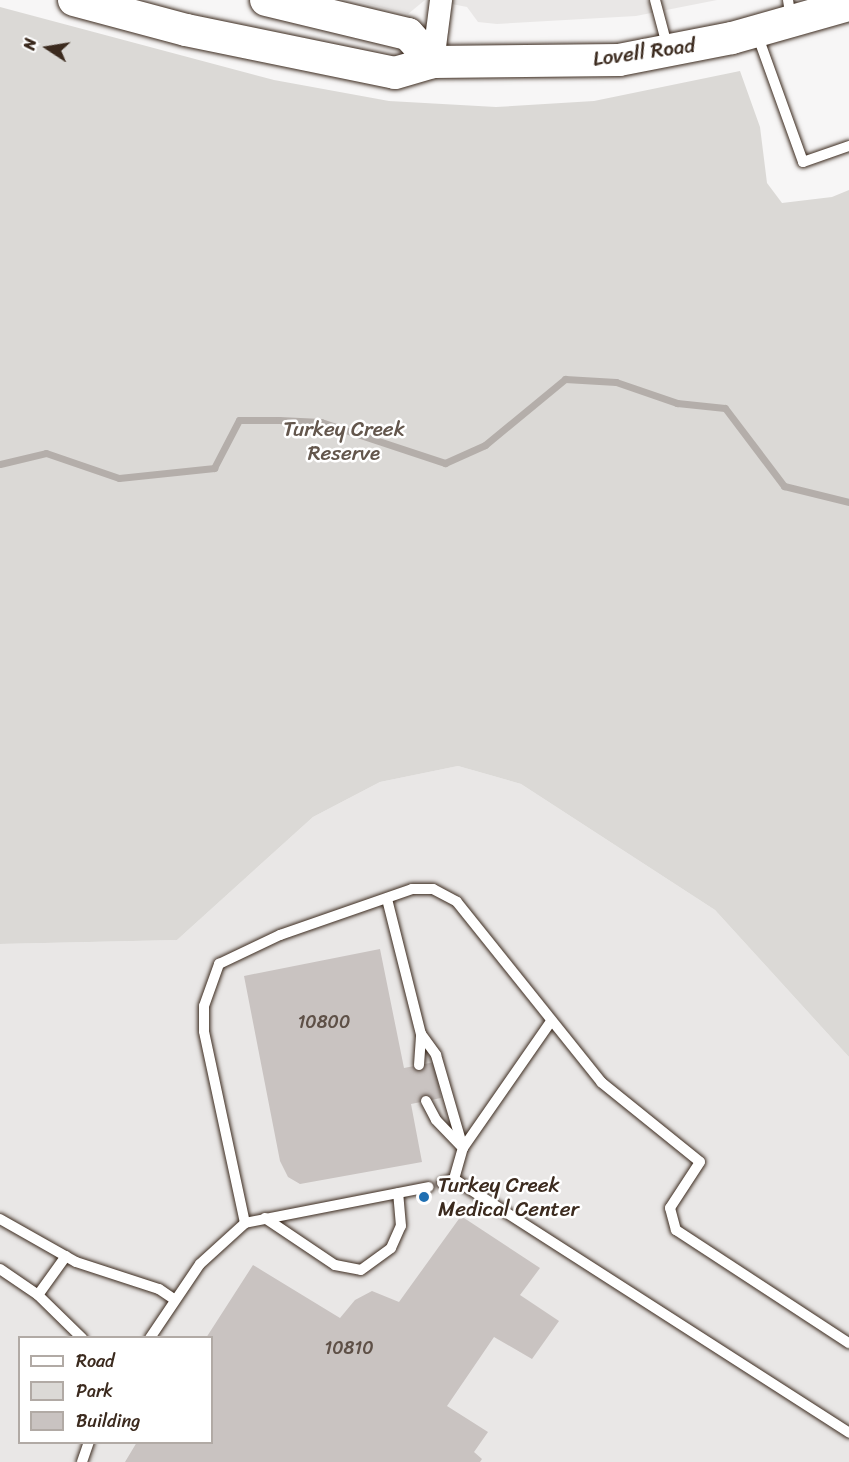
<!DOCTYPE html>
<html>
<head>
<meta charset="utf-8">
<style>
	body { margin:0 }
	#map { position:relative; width:849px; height:1462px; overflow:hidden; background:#f7f6f6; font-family:Sriracha,sans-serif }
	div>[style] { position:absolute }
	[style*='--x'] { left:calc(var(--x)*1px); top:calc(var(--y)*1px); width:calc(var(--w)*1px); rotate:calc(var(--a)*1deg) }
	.built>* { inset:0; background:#e9e7e6 }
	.green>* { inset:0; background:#dbd9d6 }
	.stream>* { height:7px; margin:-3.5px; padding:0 3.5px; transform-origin:3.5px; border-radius:3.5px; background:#b4aeaa }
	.building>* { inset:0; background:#c9c3c1 }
	.roads { filter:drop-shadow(0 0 2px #3b2a1e) drop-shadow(0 0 2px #3b2a1e) }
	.lane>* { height:10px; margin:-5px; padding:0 5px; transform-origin:5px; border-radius:5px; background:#fff }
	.street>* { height:22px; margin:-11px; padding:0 11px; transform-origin:11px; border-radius:11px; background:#fff }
	.secondary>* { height:32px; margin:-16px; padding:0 16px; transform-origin:16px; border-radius:16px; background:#fff }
	.dots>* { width:16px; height:16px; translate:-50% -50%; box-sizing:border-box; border:3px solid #fff; border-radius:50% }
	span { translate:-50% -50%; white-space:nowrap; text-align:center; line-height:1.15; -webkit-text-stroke:5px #fff; paint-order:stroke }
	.number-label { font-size:18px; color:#5e5047 }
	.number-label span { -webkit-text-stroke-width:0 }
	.street-label { font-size:21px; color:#3b2a1e }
	.park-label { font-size:21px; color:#63564c }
	.poi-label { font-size:21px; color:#3b2a1e }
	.left { translate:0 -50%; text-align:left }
	.legend { position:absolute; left:18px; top:1336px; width:195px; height:108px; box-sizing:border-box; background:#fff; border:2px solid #b1aaa5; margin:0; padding:8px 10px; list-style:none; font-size:18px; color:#3b2a1e }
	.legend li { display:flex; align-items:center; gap:12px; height:30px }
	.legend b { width:30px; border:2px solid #b1aaa5 }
	.north { position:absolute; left:18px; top:18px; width:60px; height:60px; -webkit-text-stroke:4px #fff; paint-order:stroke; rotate:282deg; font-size:16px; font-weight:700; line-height:24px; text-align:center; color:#3b2a1e }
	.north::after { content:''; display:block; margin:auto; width:21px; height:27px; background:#3b2a1e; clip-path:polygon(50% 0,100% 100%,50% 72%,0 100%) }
</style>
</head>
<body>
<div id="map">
	<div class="built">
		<div style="clip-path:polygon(352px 0,425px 0,408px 14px)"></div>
		<div style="clip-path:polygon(431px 0,717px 0,636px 16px,497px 24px,478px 22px,467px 7px)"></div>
		<div style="clip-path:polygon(evenodd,458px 766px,521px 784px,715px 910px,849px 1057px,849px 1462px,0 1462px,0 944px,177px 940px,313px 817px,380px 782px,458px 766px,20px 1338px,212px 1338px,212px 1442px,20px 1442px,20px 1338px)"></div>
	</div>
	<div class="green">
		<div style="clip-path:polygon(0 7px,274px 80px,389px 101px,496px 107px,594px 101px,740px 71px,760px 127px,767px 183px,782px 203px,832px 197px,849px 190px,849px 1057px,715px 910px,521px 784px,458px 766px,380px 782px,313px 817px,177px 940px,0 944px)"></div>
	</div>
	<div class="stream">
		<div style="--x:0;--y:464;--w:47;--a:-13.4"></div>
		<div style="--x:46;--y:453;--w:77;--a:18.9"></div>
		<div style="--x:119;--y:478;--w:96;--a:-6"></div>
		<div style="--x:214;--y:468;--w:54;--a:-62.5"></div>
		<div style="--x:239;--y:420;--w:40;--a:0"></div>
		<div style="--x:279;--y:420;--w:42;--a:2.7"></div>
		<div style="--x:321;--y:422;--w:131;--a:18.3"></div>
		<div style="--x:445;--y:463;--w:44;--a:-24.2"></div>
		<div style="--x:485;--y:445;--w:104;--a:-39.5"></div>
		<div style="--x:565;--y:379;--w:51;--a:3.4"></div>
		<div style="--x:616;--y:382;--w:65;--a:19"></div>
		<div style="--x:677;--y:403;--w:48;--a:5.9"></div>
		<div style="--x:725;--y:408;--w:98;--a:52.9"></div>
		<div style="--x:784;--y:486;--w:67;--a:13.8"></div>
	</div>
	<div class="building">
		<div style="clip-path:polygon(380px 949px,404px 1068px,435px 1062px,441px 1098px,411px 1104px,422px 1162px,300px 1184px,288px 1177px,280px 1161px,244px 976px)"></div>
		<div style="clip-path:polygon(461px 1216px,540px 1268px,520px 1295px,559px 1321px,532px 1359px,494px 1337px,447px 1406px,488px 1432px,474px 1452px,482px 1459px,480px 1462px,125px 1462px,137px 1442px,212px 1442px,212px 1338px,206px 1338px,253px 1265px,340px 1318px,355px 1300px,372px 1291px,399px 1302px)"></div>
	</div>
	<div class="roads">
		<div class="lane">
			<div style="--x:655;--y:0;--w:51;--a:75.1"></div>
			<div style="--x:788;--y:0;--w:18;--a:81"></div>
			<div style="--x:757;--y:34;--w:136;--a:70.2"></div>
			<div style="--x:803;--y:162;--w:49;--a:-19.2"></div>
			<div style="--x:387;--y:899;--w:139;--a:75.9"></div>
			<div style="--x:421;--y:1034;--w:26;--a:54"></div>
			<div style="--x:436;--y:1055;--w:97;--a:73.8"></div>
			<div style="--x:419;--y:1065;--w:31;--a:-86"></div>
			<div style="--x:426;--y:1101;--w:21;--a:62"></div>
			<div style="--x:436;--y:1120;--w:35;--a:46"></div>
			<div style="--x:454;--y:1179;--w:470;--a:32.7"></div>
			<div style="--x:442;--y:1183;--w:13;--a:-18"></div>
			<div style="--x:454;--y:1179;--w:32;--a:-74"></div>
			<div style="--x:463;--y:1148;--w:152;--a:-55.2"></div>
			<div style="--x:265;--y:1218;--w:84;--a:33.9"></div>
			<div style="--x:335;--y:1265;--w:26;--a:11"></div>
			<div style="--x:361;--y:1270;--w:37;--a:-36"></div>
			<div style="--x:391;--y:1248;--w:24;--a:-66"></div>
			<div style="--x:401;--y:1226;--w:33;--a:-95"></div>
			<div style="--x:0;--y:1219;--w:87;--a:29.5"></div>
			<div style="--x:76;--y:1262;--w:87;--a:18"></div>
			<div style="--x:159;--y:1289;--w:18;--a:34"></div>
			<div style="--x:245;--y:1223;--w:196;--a:-102.1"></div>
			<div style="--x:204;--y:1031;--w:25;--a:-90"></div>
			<div style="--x:204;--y:1006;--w:45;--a:-70.3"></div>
			<div style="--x:219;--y:964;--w:68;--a:-25.4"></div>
			<div style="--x:280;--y:935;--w:140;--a:-19.2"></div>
			<div style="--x:412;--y:889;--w:21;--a:0"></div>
			<div style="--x:433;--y:889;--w:27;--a:28"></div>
			<div style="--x:457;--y:902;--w:231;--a:51.3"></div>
			<div style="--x:601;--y:1082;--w:127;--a:38.9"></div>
			<div style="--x:700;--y:1162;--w:55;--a:123.1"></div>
			<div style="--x:670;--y:1208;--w:23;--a:75"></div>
			<div style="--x:676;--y:1230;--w:207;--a:33.2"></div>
			<div style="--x:0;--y:1269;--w:46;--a:34.4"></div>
			<div style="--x:38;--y:1295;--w:62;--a:44.3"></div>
			<div style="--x:38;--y:1295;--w:48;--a:-54.3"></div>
			<div style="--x:150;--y:1338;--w:89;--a:-56"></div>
			<div style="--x:200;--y:1264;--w:61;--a:-42.3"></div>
			<div style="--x:245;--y:1223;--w:187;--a:-11.1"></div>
			<div style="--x:82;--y:1462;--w:21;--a:-71"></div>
		</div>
		<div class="street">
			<div style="--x:433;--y:62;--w:63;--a:-82.6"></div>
		</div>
		<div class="secondary">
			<div style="--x:74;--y:0;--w:116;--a:15"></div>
			<div style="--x:186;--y:30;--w:213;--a:11.6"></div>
			<div style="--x:395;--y:73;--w:40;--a:-16"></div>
			<div style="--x:433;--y:62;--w:186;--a:-0.6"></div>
			<div style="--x:619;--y:60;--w:115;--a:-11"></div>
			<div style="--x:732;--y:38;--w:122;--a:-15.8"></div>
			<div style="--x:266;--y:0;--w:146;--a:13.5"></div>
			<div style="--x:408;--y:34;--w:38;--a:48"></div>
		</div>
	</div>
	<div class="dots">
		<div style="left:424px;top:1197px;background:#1f6fb2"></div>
	</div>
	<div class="number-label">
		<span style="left:324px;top:1022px">10800</span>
		<span style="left:349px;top:1348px">10810</span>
	</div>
	<div class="street-label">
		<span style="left:644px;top:52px;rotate:-8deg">Lovell Road</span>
	</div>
	<div class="park-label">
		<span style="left:344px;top:441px">Turkey Creek<br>Reserve</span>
	</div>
	<div class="poi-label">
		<span class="left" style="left:438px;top:1197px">Turkey Creek<br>Medical Center</span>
	</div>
	<ul class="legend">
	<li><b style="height:8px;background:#fff"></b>Road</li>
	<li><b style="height:16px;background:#dbd9d6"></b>Park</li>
	<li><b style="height:16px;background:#c9c3c1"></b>Building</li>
	</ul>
	<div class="north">N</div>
</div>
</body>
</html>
